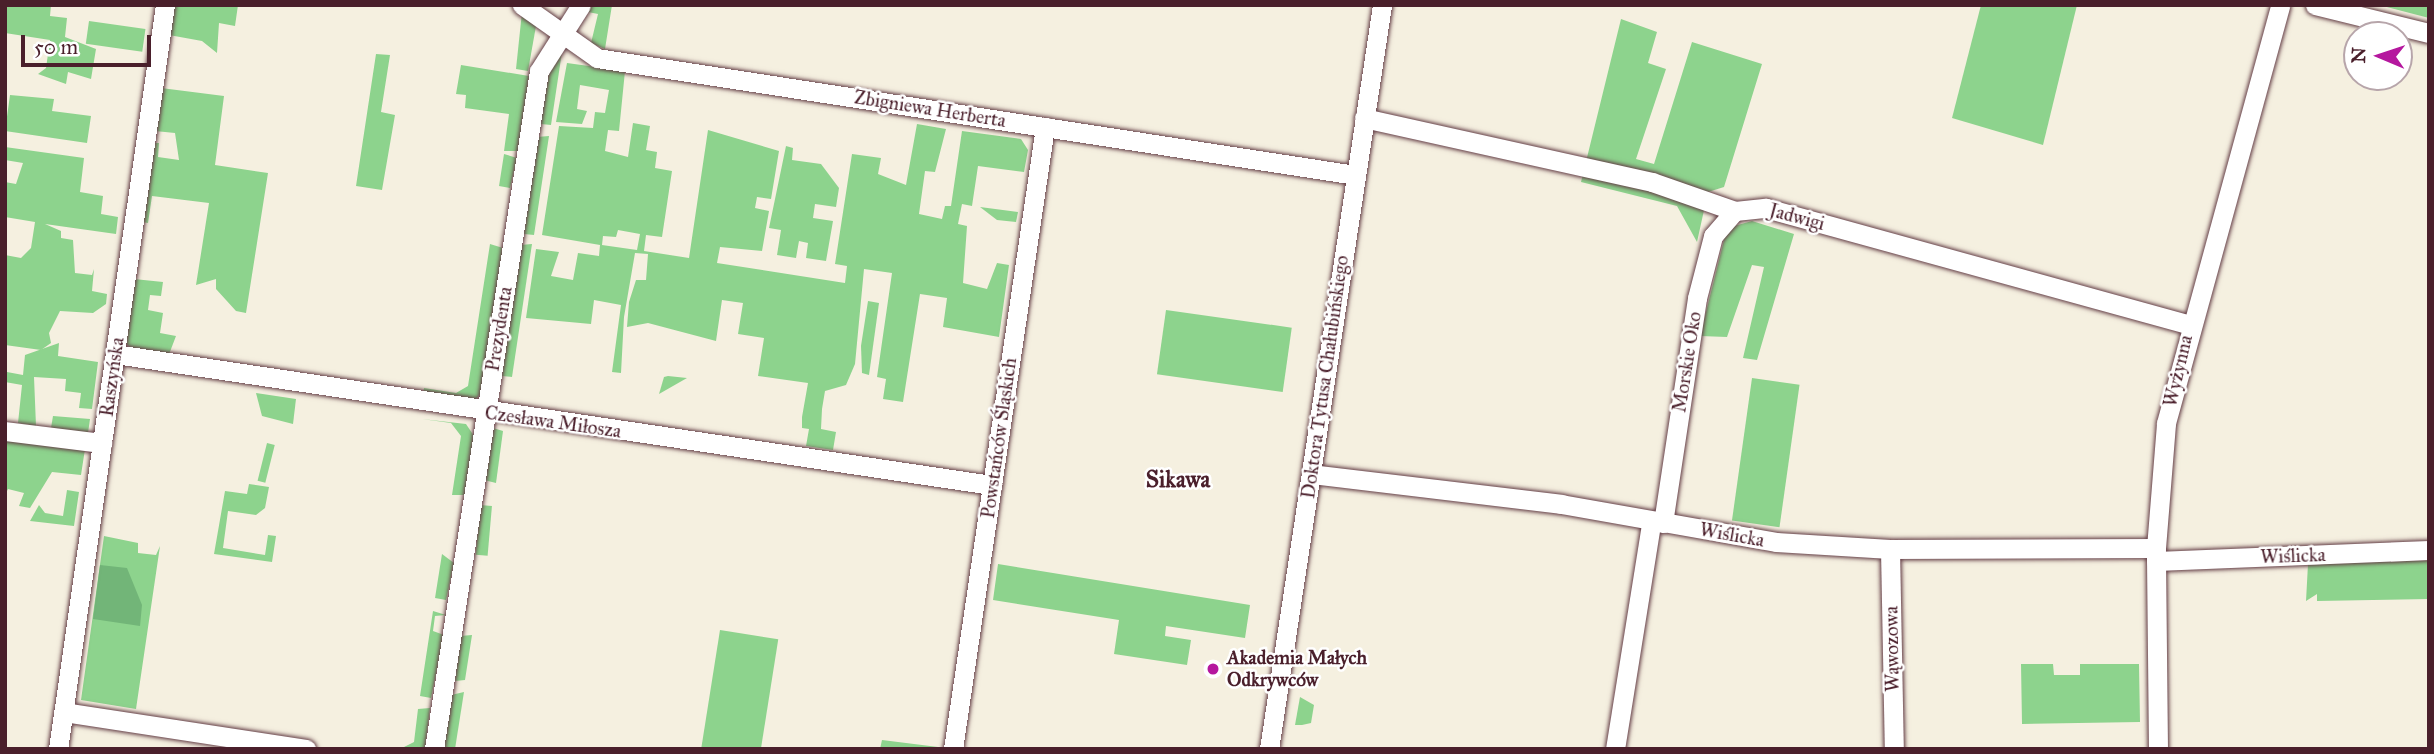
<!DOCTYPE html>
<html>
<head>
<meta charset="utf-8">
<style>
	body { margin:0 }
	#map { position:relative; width:2434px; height:754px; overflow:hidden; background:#f5f0e0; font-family:"IM FELL Great Primer",serif }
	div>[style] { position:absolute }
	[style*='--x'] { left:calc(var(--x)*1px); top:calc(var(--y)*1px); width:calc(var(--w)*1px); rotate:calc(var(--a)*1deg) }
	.green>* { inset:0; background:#8dd38d; transform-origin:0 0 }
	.forest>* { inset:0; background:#72b578 }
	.roads { filter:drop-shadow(0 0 2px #643e46) drop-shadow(0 0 2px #643e46) }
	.street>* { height:19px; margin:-9.5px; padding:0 9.5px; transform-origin:9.5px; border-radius:9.5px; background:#fff }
	.dots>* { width:19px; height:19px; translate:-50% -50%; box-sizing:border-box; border:4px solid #fff; border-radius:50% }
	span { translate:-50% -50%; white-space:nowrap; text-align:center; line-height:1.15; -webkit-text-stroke:5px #fff; paint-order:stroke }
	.street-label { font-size:19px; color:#4a1f2b }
	.poi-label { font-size:19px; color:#4a1f2b; font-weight:700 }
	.left { translate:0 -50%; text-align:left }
	.quarter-label { font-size:23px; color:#4a1f2b; font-weight:700 }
	.frame { position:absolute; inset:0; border:7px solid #4a1f2b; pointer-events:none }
	.north { position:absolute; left:2343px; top:21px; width:70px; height:70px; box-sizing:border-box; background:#fff; border:2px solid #b7a5aa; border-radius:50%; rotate:272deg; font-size:19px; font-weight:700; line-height:28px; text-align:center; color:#4a1f2b }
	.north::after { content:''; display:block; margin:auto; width:24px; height:32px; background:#b5179e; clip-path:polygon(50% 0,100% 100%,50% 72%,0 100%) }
	.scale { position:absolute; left:21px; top:35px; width:130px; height:32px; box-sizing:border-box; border:4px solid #4a1f2b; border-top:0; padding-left:9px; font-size:21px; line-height:24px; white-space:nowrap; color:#4a1f2b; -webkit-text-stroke:5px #fff; paint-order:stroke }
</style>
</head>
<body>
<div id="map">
	<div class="green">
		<div style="clip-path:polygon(5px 5px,51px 5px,50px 16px,67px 18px,65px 37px,96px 49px,91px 79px,68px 72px,66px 84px,38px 74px,46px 68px,50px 40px,5px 33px)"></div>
		<div style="clip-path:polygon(171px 5px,238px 5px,235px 26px,219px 23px,217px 53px,202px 41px,169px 35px)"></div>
		<div style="clip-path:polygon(589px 5px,612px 5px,605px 49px,591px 43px,598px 14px,588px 12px)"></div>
		<div style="clip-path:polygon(1981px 5px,2077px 5px,2043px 145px,1952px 118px)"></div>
		<div style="clip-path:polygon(2379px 5px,2429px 5px,2429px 18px)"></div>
		<div style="clip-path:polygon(522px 12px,536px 26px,528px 71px,516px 69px)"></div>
		<div style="clip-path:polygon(1621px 19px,1657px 32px,1648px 63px,1666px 69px,1636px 159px,1654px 164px,1692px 42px,1762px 64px,1724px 187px,1708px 192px,1697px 242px,1677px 206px,1581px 182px)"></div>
		<div style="left:89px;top:21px;width:57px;height:23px;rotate:8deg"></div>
		<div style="clip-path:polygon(562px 52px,551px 125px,541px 124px,548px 62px)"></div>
		<div style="clip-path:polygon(376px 54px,390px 55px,381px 112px,395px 115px,382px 190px,356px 186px)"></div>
		<div style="clip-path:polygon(evenodd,567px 63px,625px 71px,619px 131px,608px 130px,605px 151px,628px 157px,633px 123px,650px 126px,646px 150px,657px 152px,655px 168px,672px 171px,662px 237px,646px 235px,644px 251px,689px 258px,708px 130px,779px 151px,771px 199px,757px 197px,755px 208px,769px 211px,762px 251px,720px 247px,717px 263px,845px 283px,847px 266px,835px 264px,852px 154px,881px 158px,878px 174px,906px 185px,917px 124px,946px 129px,935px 172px,925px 171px,919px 214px,942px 219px,945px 206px,951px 206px,962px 131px,1021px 139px,1028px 150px,1024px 172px,978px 166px,972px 206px,962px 204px,958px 224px,967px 226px,963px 283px,987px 289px,997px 263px,1009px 265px,999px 337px,943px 327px,947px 298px,920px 294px,903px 402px,883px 399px,886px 379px,877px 377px,892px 273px,864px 269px,855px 364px,846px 385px,825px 391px,822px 409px,821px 429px,836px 432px,833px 450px,806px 446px,809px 429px,802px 428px,802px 417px,808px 383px,758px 376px,764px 338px,738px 334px,743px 303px,722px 300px,716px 341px,648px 323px,627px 327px,629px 302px,636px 280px,646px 280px,648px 254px,635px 253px,624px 317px,621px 373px,612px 372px,621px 305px,594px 300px,591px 324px,526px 318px,536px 249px,559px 252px,551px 276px,573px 280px,578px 253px,599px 256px,600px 245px,542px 235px,559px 126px,593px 128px,595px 112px,605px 113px,609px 90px,580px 85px,577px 109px,587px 111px,582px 124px,556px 122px,567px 63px,618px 230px,640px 234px,637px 250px,602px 245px,603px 236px,616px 237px,618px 230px)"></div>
		<div style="clip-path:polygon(461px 65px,529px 76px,518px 151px,504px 151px,509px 114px,465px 108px,466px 95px,456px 94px)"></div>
		<div style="clip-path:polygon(161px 88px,224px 96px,215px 165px,268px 173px,246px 313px,236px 311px,216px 289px,216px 279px,196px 285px,209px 203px,152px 196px,148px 223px,142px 222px,153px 143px,159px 143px,158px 157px,179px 160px,175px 133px,155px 131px)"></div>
		<div style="clip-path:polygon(10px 95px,54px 99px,52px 111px,91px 116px,87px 143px,5px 131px)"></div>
		<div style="clip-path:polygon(549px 136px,534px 235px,524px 234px,537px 137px)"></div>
		<div style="clip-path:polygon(786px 146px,793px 148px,792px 160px,821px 164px,839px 188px,836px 207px,815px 204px,813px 218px,833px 221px,826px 261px,806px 258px,808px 243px,799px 241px,796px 258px,777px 255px,781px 230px,769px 228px)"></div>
		<div style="clip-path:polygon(5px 147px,84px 158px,80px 192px,103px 196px,101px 214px,118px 217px,116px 234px,45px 224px,61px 231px,61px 238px,73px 240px,75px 273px,92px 275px,94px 269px,92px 291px,107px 294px,106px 304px,93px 313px,60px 311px,49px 333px,51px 343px,41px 350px,5px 345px,5px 255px,21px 258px,31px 248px,35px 222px,5px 217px,5px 182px,16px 184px,23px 163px,5px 160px)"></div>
		<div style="clip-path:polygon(504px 154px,517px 158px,510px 188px,499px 186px)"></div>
		<div style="clip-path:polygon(980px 207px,1018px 212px,1016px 222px,997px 220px)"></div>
		<div style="clip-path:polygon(1752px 221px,1794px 234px,1757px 360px,1743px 358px,1764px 267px,1752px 265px,1727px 337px,1700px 336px,1727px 228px)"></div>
		<div style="clip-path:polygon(490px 244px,503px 248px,481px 393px,475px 400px,423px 394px,424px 388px,456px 393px,468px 386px)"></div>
		<div style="clip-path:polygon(532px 244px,512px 377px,502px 376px,520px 245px)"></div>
		<div style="clip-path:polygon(134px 279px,163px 282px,161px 296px,150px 295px,148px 310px,163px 313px,160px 333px,176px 336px,168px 357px,133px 351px,125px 342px)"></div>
		<div style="clip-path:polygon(868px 301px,879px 303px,869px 375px,862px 373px,861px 346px)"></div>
		<div style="left:1166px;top:310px;width:127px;height:65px;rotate:8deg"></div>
		<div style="clip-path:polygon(59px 343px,58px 356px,98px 362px,92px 409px,79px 408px,81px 393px,65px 391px,66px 379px,34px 377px,36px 426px,18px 423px,22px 385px,5px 382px,5px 362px,7px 372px,23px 375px,25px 355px)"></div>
		<div style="clip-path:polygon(664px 377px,668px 376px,687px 378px,659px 394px)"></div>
		<div style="left:1752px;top:378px;width:48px;height:144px;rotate:8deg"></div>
		<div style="clip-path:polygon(256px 393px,296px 399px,293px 424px,262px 416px)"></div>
		<div style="clip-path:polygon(53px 416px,90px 419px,88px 433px,51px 428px)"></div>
		<div style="clip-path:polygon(422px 419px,466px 424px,474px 436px,465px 495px,452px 495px,461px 436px,451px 423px)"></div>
		<div style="clip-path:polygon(493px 428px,503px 431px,496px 483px,484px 480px)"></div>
		<div style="clip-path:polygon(5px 437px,85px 449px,81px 475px,52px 472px,30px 508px,19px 506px,24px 493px,8px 489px,5px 495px)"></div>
		<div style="left:267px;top:443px;width:8px;height:39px;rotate:14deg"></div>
		<div style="clip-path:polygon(249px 484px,269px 487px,265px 508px,256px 515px,228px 511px,223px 548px,265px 555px,268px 535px,276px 536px,272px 562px,214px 554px,225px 491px,247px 494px)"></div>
		<div style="clip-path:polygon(67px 490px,79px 492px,74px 526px,30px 521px,39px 505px,45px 513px,63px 516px)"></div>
		<div style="left:480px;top:505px;width:12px;height:50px;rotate:5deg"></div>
		<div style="clip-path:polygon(104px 536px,138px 543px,138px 553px,156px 555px,160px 546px,136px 709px,81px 700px)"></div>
		<div style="clip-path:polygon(442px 554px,454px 563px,446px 600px,435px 598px)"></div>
		<div style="clip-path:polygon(2429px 560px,2429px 599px,2317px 601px,2317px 594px,2306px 601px,2308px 564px)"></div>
		<div style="clip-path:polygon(998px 564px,1250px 605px,1245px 638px,1166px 626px,1165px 636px,1191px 640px,1187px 665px,1114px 654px,1119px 620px,993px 600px)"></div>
		<div style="clip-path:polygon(433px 611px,446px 615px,435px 616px,433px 631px,444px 635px,431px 698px,420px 696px)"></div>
		<div style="left:720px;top:630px;width:59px;height:121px;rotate:9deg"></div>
		<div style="clip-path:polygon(472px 635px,465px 680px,455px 681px,460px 636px)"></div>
		<div style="clip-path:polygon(2021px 664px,2053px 664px,2054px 675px,2080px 675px,2080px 664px,2139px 664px,2140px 722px,2022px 724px)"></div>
		<div style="clip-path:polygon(464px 692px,455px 749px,443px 749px,451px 695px)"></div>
		<div style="clip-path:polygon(1300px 697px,1314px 705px,1311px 723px,1302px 725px,1295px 725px)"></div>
		<div style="clip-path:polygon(430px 708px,425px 749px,400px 749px,414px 742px,418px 709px)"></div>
		<div style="clip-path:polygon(882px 740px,938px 747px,880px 749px)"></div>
	</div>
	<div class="forest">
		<div style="clip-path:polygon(100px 565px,127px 568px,142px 605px,140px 626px,93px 619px)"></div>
	</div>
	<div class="roads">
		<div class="street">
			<div style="--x:522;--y:5;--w:92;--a:35.2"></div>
			<div style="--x:597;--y:58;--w:767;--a:8.77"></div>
			<div style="--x:2315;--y:5;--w:117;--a:13.8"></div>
			<div style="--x:1364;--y:118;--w:295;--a:12.5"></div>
			<div style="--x:1652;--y:182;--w:88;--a:19.3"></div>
			<div style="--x:1735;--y:211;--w:31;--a:-6"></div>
			<div style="--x:1766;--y:208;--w:438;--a:15.4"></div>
			<div style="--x:115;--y:354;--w:887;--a:8.5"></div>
			<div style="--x:5;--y:431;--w:98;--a:7.1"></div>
			<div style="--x:1311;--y:474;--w:252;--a:6.8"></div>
			<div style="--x:1561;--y:504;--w:218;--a:10"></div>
			<div style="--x:1776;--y:542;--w:114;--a:3.5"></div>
			<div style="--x:1890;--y:549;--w:266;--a:-0.2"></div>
			<div style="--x:1663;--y:523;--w:228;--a:-81.4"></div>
			<div style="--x:1697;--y:298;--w:64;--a:-75.5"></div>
			<div style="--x:1713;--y:236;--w:33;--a:-49"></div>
			<div style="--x:1890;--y:549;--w:200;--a:88.9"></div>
			<div style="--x:2156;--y:561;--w:273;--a:-2.3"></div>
			<div style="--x:64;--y:712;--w:245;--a:8.7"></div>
			<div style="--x:58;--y:749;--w:752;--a:-81.82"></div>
			<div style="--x:434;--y:749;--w:686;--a:-81.2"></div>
			<div style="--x:539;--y:71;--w:78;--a:-57.5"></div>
			<div style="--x:953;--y:749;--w:629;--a:-81.59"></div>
			<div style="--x:1269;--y:749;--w:753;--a:-81.36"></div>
			<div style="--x:1615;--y:749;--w:229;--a:-80.9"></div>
			<div style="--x:2158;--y:749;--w:201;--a:-90.6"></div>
			<div style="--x:2156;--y:548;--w:125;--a:-85.4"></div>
			<div style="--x:2166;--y:423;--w:433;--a:-74.7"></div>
		</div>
	</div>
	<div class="dots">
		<div style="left:1213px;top:669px;background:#b5179e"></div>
	</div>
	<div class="street-label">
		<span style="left:930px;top:109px;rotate:9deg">Zbigniewa Herberta</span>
		<span style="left:1797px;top:217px;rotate:15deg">Jadwigi</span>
		<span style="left:499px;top:329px;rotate:-81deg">Prezydenta</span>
		<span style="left:1687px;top:362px;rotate:-81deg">Morskie Oko</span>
		<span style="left:2178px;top:371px;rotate:-77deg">Wyżynna</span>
		<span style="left:112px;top:377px;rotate:-82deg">Raszyńska</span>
		<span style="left:1325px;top:377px;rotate:-82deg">Doktora Tytusa Chałubińskiego</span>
		<span style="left:553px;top:422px;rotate:8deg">Czesława Miłosza</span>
		<span style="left:999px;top:438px;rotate:-82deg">Powstańców Śląskich</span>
		<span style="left:1732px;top:535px;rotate:10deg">Wiślicka</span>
		<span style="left:2293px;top:556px;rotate:-2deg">Wiślicka</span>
		<span style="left:1892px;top:649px;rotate:-91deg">Wąwozowa</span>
	</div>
	<div class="poi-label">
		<span class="left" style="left:1227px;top:669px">Akademia Małych<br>Odkrywców</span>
	</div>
	<div class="quarter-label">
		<span style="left:1178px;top:479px">Sikawa</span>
	</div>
	<div class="frame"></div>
	<div class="north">N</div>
	<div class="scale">50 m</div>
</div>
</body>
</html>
